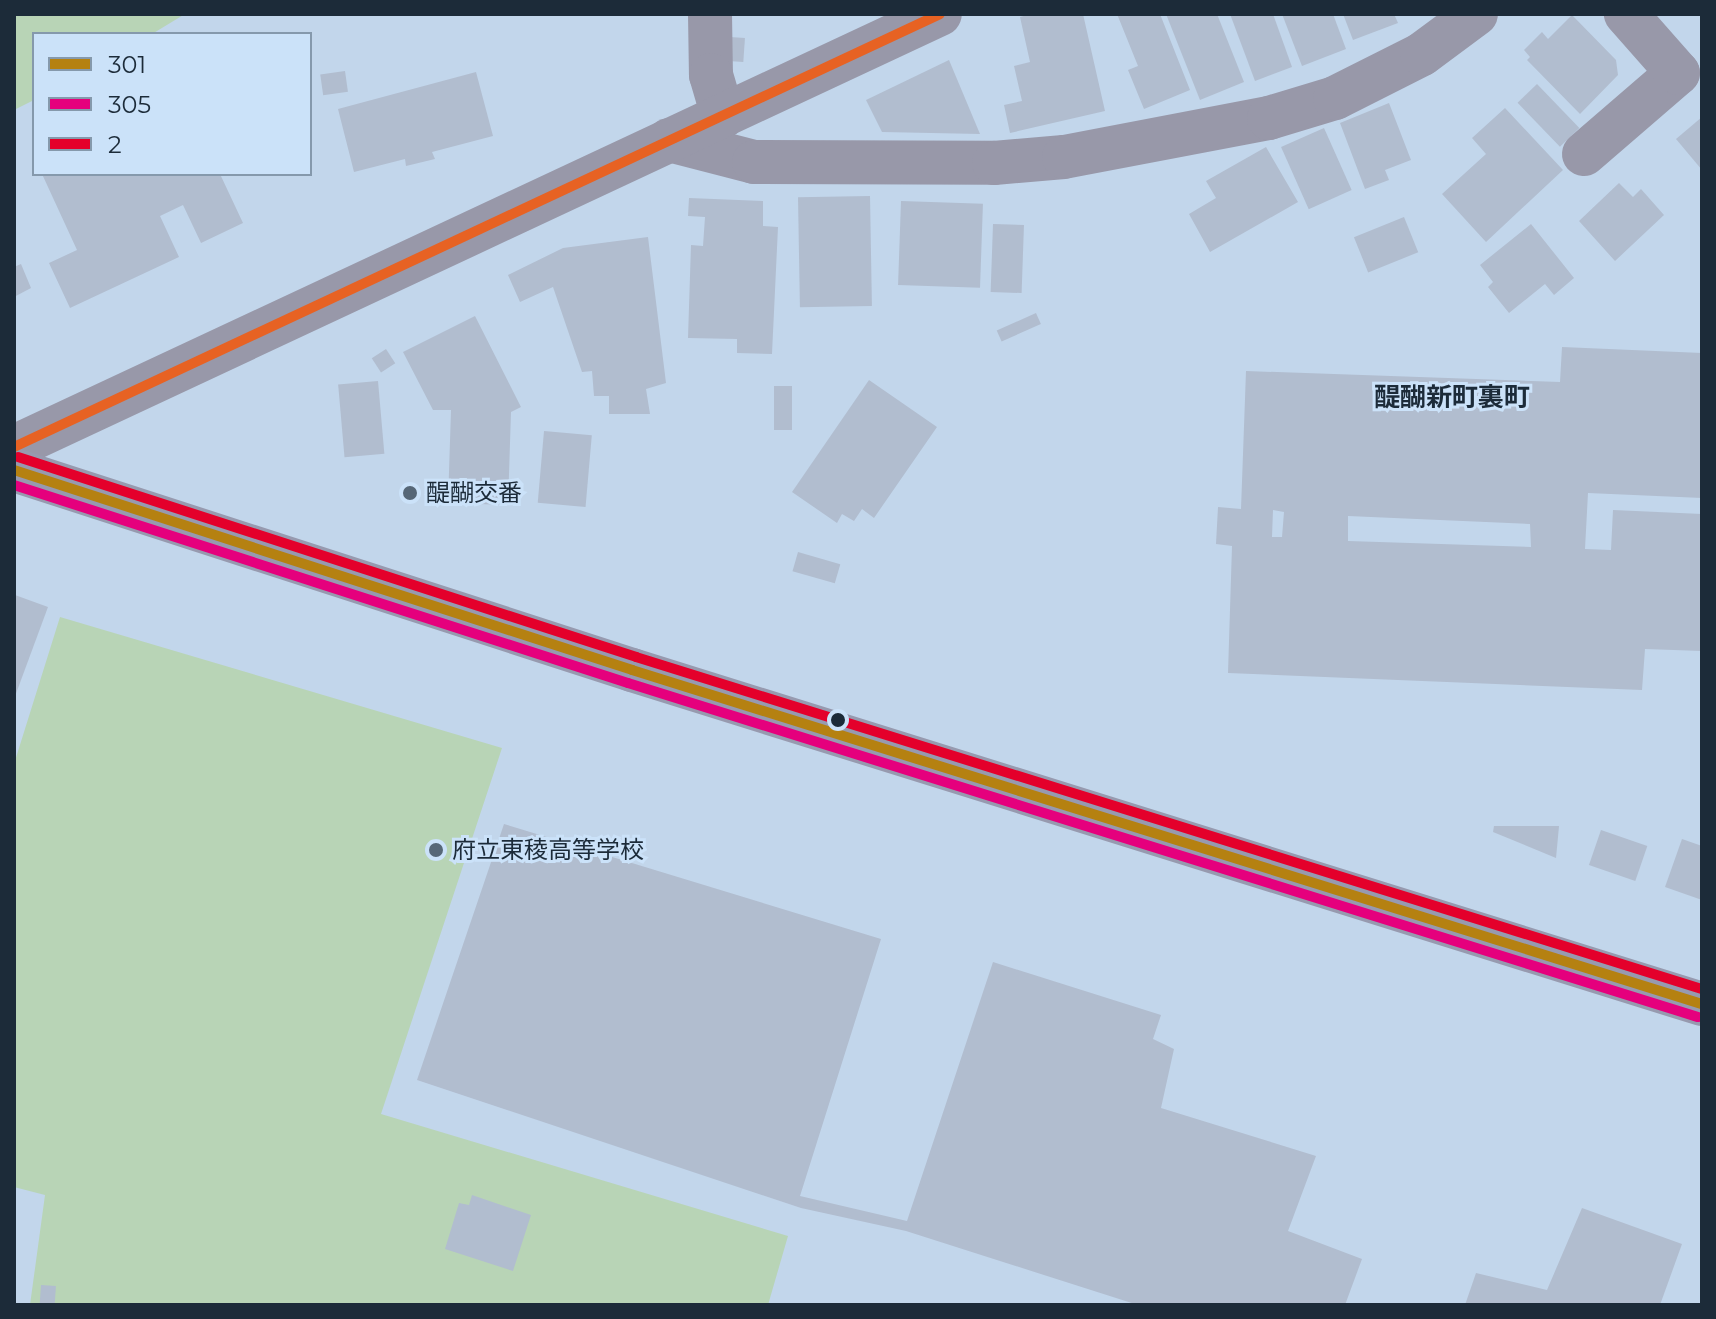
<!DOCTYPE html>
<html>
<head>
<meta charset="utf-8">
<style>
	body { margin:0 }
	#map { position:relative; width:1716px; height:1319px; overflow:hidden; background:#c2d6eb; font-family:Montserrat,"Noto Sans JP",sans-serif }
	div>[style] { position:absolute }
	[style*='--x'] { left:calc(var(--x)*1px); top:calc(var(--y)*1px); width:calc(var(--w)*1px); rotate:calc(var(--a)*1deg) }
	.green>* { inset:0; background:#b8d4b6 }
	.building>* { inset:0; background:#b1bdcf; transform-origin:0 0 }
	.minor>* { height:44px; margin:-22px; padding:0 22px; transform-origin:22px; border-radius:22px; background:#9898a9 }
	.major>* { height:44px; margin:-22px; padding:0 22px; transform-origin:22px; border-radius:22px; background:#979aaf }
	.bus-1>* { height:10px; margin:-5px; padding:0 5px; transform-origin:5px; border-radius:5px; background:#b58111 }
	.bus-2>* { height:10px; margin:-5px; padding:0 5px; transform-origin:5px; border-radius:5px; background:#e5007d }
	.bus-3>* { height:10px; margin:-5px; padding:0 5px; transform-origin:5px; border-radius:5px; background:#e4002b }
	.bus-4>* { height:10px; margin:-5px; padding:0 5px; transform-origin:5px; border-radius:5px; background:#e76223 }
	.dots>* { width:22px; height:22px; translate:-50% -50%; box-sizing:border-box; border:4px solid #cbe2f9; border-radius:50% }
	span { translate:-50% -50%; white-space:nowrap; text-align:center; line-height:1.15; -webkit-text-stroke:6px #cbe2f9; paint-order:stroke }
	.poi-label { font-size:24px; color:#1c2b39 }
	.left { translate:0 -50%; text-align:left }
	.neighbourhood-label { font-size:26px; color:#1c2b39; font-weight:700 }
	.frame { position:absolute; inset:0; border:16px solid #1c2b39; pointer-events:none }
	.legend { position:absolute; left:32px; top:32px; width:280px; height:144px; box-sizing:border-box; background:#cbe2f9; border:2px solid #8599ac; margin:0; padding:10px 14px; list-style:none; font-size:24px; color:#1c2b39 }
	.legend li { display:flex; align-items:center; gap:16px; height:40px }
	.legend b { width:40px; border:2px solid #8599ac }
</style>
</head>
<body>
<div id="map">
	<div class="green">
		<div style="clip-path:polygon(14px 14px,185px 14px,152px 34px,34px 34px,34px 100px,14px 110px)"></div>
		<div style="clip-path:polygon(60px 617px,502px 748px,381px 1114px,788px 1236px,768px 1305px,30px 1305px,45px 1195px,14px 1187px,14px 764px)"></div>
	</div>
	<div class="building">
		<div style="clip-path:polygon(1031px 14px,1083px 14px,1105px 111px,1010px 133px,1004px 105px,1022px 101px,1014px 66px,1030px 62px,1020px 17px)"></div>
		<div style="clip-path:polygon(1117px 14px,1160px 14px,1190px 90px,1144px 109px,1128px 70px,1138px 66px)"></div>
		<div style="clip-path:polygon(1166px 14px,1217px 14px,1244px 82px,1200px 100px)"></div>
		<div style="clip-path:polygon(1230px 14px,1273px 14px,1292px 67px,1255px 81px)"></div>
		<div style="clip-path:polygon(1282px 14px,1333px 14px,1346px 49px,1302px 66px)"></div>
		<div style="clip-path:polygon(1343px 14px,1394px 14px,1398px 23px,1353px 40px)"></div>
		<div style="clip-path:polygon(1572px 15px,1616px 60px,1618px 75px,1580px 114px,1527px 60px,1530px 57px,1524px 50px,1542px 32px,1548px 39px)"></div>
		<div style="left:730px;top:37px;width:15px;height:24px;rotate:4deg"></div>
		<div style="clip-path:polygon(949px 60px,980px 134px,882px 132px,866px 100px)"></div>
		<div style="left:345px;top:71px;width:21px;height:25px;rotate:82deg"></div>
		<div style="clip-path:polygon(476px 72px,493px 136px,432px 152px,435px 159px,406px 166px,405px 159px,354px 172px,338px 109px)"></div>
		<div style="left:1537px;top:84px;width:61px;height:27px;rotate:46deg"></div>
		<div style="clip-path:polygon(1389px 103px,1411px 160px,1385px 170px,1389px 180px,1365px 189px,1340px 123px)"></div>
		<div style="clip-path:polygon(1505px 108px,1563px 170px,1486px 242px,1442px 194px,1486px 154px,1472px 138px)"></div>
		<div style="clip-path:polygon(1702px 117px,1702px 170px,1676px 139px)"></div>
		<div style="left:1324px;top:128px;width:68px;height:47px;rotate:66deg"></div>
		<div style="clip-path:polygon(1266px 147px,1298px 202px,1210px 252px,1189px 214px,1216px 198px,1206px 181px)"></div>
		<div style="clip-path:polygon(42px 174px,220px 174px,243px 223px,201px 243px,183px 205px,160px 216px,179px 257px,70px 308px,49px 263px,77px 250px)"></div>
		<div style="clip-path:polygon(1619px 183px,1633px 197px,1641px 189px,1664px 215px,1615px 261px,1579px 221px)"></div>
		<div style="left:870px;top:196px;width:110px;height:72px;rotate:89deg"></div>
		<div style="clip-path:polygon(689px 198px,763px 201px,763px 226px,778px 227px,772px 354px,737px 353px,737px 339px,688px 338px,691px 245px,703px 246px,705px 217px,688px 216px)"></div>
		<div style="left:901px;top:201px;width:82px;height:84px;rotate:2deg"></div>
		<div style="left:1404px;top:217px;width:38px;height:54px;rotate:68deg"></div>
		<div style="left:993px;top:224px;width:31px;height:68px;rotate:2deg"></div>
		<div style="clip-path:polygon(1531px 224px,1574px 278px,1554px 295px,1545px 284px,1509px 313px,1488px 287px,1493px 282px,1480px 265px)"></div>
		<div style="clip-path:polygon(648px 237px,666px 383px,646px 389px,650px 414px,609px 414px,609px 396px,594px 396px,592px 371px,582px 372px,553px 287px,520px 302px,508px 275px,563px 248px)"></div>
		<div style="clip-path:polygon(21px 264px,31px 288px,14px 297px,14px 267px)"></div>
		<div style="left:1036px;top:313px;width:12px;height:43px;rotate:66deg"></div>
		<div style="clip-path:polygon(475px 316px,521px 407px,511px 412px,508px 505px,448px 503px,451px 410px,433px 410px,403px 352px)"></div>
		<div style="clip-path:polygon(evenodd,1562px 347px,1702px 353px,1702px 498px,1588px 493px,1585px 549px,1611px 550px,1613px 510px,1702px 514px,1702px 651px,1645px 649px,1642px 690px,1228px 673px,1232px 546px,1216px 544px,1218px 507px,1241px 509px,1246px 371px,1560px 382px,1562px 347px,1273px 510px,1284px 512px,1282px 537px,1272px 537px,1273px 510px,1562px 347px,1348px 516px,1530px 524px,1531px 547px,1348px 541px,1348px 516px)"></div>
		<div style="left:386px;top:349px;width:17px;height:17px;rotate:57deg"></div>
		<div style="clip-path:polygon(869px 380px,937px 427px,874px 518px,862px 509px,854px 521px,842px 514px,837px 523px,792px 492px)"></div>
		<div style="left:378px;top:381px;width:73px;height:40px;rotate:85deg"></div>
		<div style="left:774px;top:386px;width:18px;height:44px"></div>
		<div style="left:544px;top:431px;width:48px;height:72px;rotate:5deg"></div>
		<div style="left:798px;top:552px;width:44px;height:20px;rotate:16deg"></div>
		<div style="clip-path:polygon(15px 595px,48px 607px,14px 699px,14px 597px)"></div>
		<div style="clip-path:polygon(504px 824px,881px 939px,800px 1196px,907px 1221px,993px 962px,1161px 1015px,1153px 1039px,1174px 1049px,1161px 1108px,1316px 1156px,1288px 1231px,1362px 1259px,1345px 1305px,1138px 1305px,906px 1231px,801px 1208px,417px 1080px)"></div>
		<div style="clip-path:polygon(1494px 826px,1559px 826px,1556px 858px,1493px 832px)"></div>
		<div style="left:1601px;top:830px;width:49px;height:37px;rotate:19deg"></div>
		<div style="clip-path:polygon(1682px 839px,1702px 846px,1702px 900px,1665px 887px)"></div>
		<div style="clip-path:polygon(472px 1195px,531px 1215px,513px 1271px,445px 1249px,459px 1203px,469px 1205px)"></div>
		<div style="clip-path:polygon(1582px 1208px,1682px 1244px,1660px 1305px,1465px 1305px,1476px 1273px,1547px 1290px)"></div>
		<div style="left:41px;top:1285px;width:15px;height:20px;rotate:4deg"></div>
	</div>
	<div class="minor">
		<div style="--x:710;--y:14;--w:61;--a:89.1"></div>
		<div style="--x:711;--y:75;--w:43;--a:73.7"></div>
		<div style="--x:669;--y:140;--w:88;--a:14.5"></div>
		<div style="--x:754;--y:162;--w:240;--a:0.2"></div>
		<div style="--x:994;--y:163;--w:70;--a:-4.9"></div>
		<div style="--x:1064;--y:157;--w:209;--a:-10.8"></div>
		<div style="--x:1269;--y:118;--w:69;--a:-16.9"></div>
		<div style="--x:1335;--y:98;--w:97;--a:-26.8"></div>
		<div style="--x:1422;--y:54;--w:67;--a:-36.5"></div>
		<div style="--x:1584;--y:154;--w:124;--a:-40.8"></div>
		<div style="--x:1678;--y:73;--w:79;--a:-131.4"></div>
		<div style="--x:14;--y:447;--w:1022;--a:-25.06"></div>
	</div>
	<div class="major">
		<div style="--x:14;--y:470;--w:650;--a:17.93"></div>
		<div style="--x:632;--y:670;--w:1121;--a:17.34"></div>
	</div>
	<div class="bus-1">
		<div style="--x:14;--y:470;--w:650;--a:17.93"></div>
		<div style="--x:632;--y:670;--w:1121;--a:17.34"></div>
	</div>
	<div class="bus-2">
		<div style="--x:14;--y:485;--w:645;--a:17.87"></div>
		<div style="--x:628;--y:683;--w:1121;--a:17.34"></div>
	</div>
	<div class="bus-3">
		<div style="--x:18;--y:457;--w:650;--a:17.93"></div>
		<div style="--x:636;--y:657;--w:1117;--a:17.3"></div>
	</div>
	<div class="bus-4">
		<div style="--x:14;--y:447;--w:1022;--a:-25.06"></div>
	</div>
	<div class="dots">
		<div style="left:410px;top:493px;background:#566777"></div>
		<div style="left:838px;top:720px;background:#1c2b39"></div>
		<div style="left:436px;top:850px;background:#566777"></div>
	</div>
	<div class="poi-label">
		<span class="left" style="left:426px;top:493px">醍醐交番</span>
		<span class="left" style="left:452px;top:850px">府立東稜高等学校</span>
	</div>
	<div class="neighbourhood-label">
		<span style="left:1452px;top:398px">醍醐新町裏町</span>
	</div>
	<div class="frame"></div>
	<ul class="legend">
	<li><b style="height:10px;background:#b58111"></b>301</li>
	<li><b style="height:10px;background:#e5007d"></b>305</li>
	<li><b style="height:10px;background:#e4002b"></b>2</li>
	</ul>
</div>
</body>
</html>
